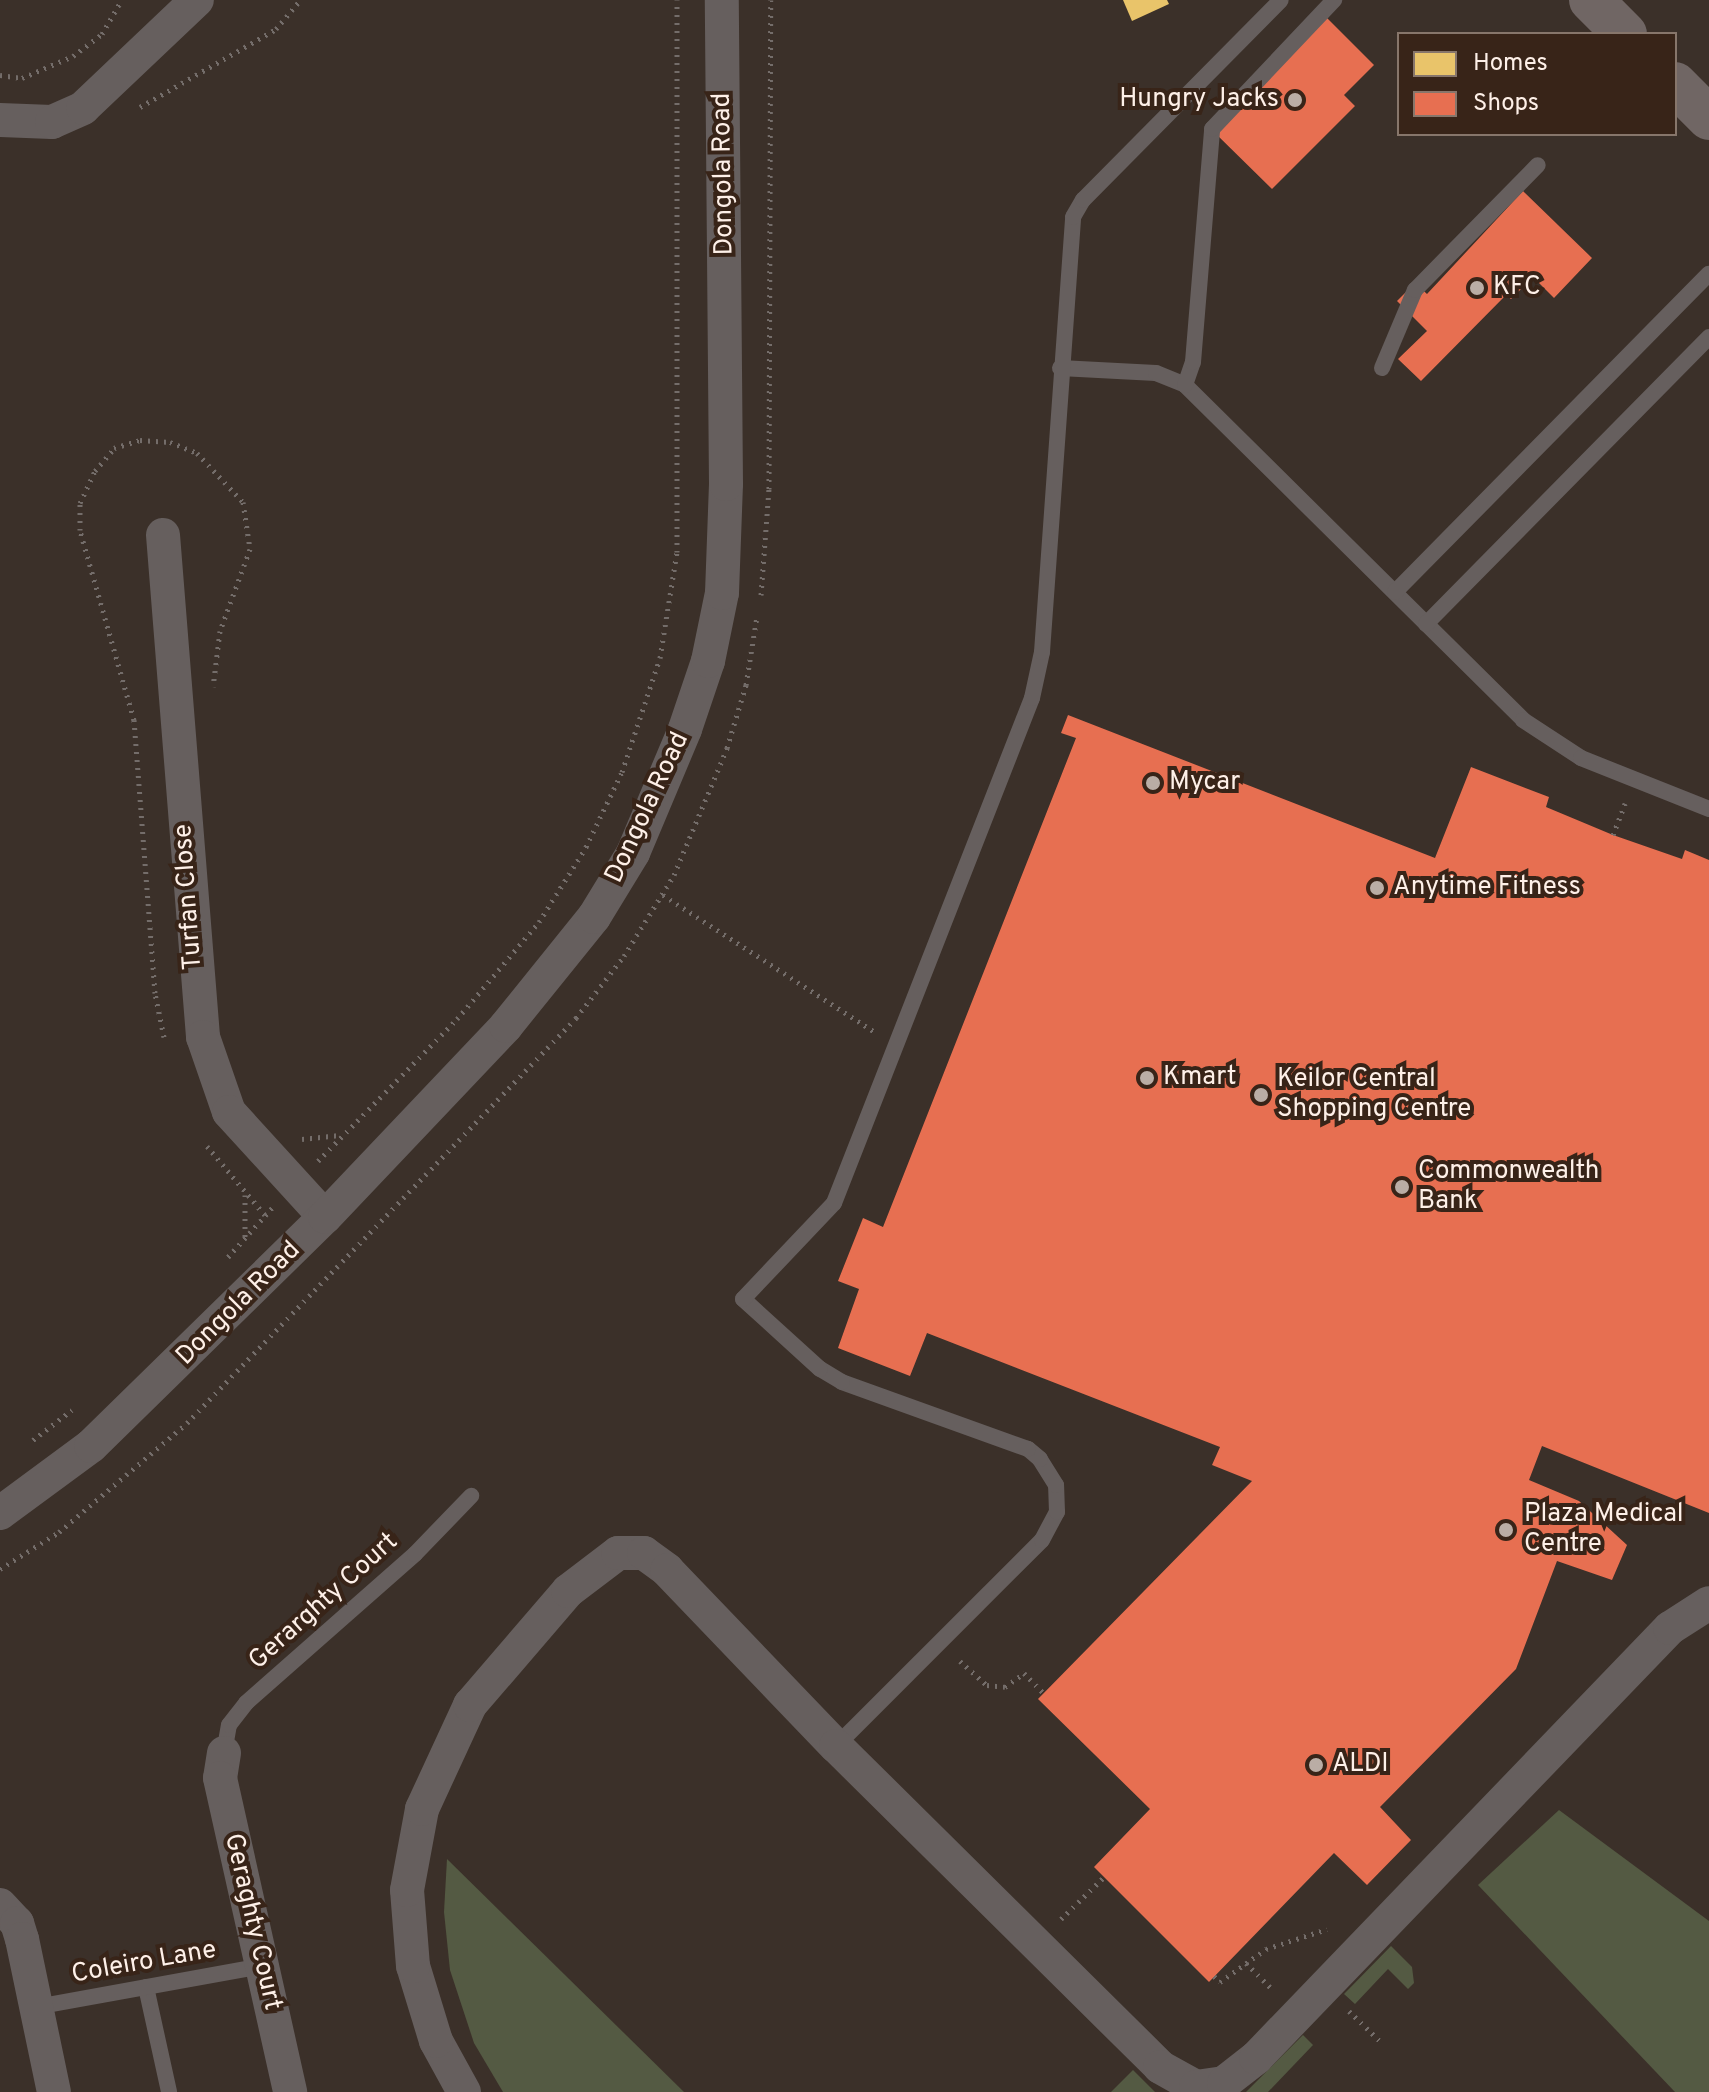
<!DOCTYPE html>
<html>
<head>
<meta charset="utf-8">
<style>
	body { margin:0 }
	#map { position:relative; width:1709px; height:2092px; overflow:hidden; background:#3b3029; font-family:Overpass,sans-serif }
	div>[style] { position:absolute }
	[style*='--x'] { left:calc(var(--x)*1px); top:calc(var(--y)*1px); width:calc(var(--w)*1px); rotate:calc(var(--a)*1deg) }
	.green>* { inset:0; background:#545a43 }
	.homes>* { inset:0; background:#e9c46a }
	.shops>* { inset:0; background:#e76f51 }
	.path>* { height:5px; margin-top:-2.5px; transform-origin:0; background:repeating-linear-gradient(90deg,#746d6a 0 2px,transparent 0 8px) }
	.lane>* { height:16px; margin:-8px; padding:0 8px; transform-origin:8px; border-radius:8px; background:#665f5e }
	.street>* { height:34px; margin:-17px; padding:0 17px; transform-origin:17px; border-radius:17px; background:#665f5e }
	.primary>* { height:44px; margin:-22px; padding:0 22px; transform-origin:22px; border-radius:22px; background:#706664 }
	.dots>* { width:22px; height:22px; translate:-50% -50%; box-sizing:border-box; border:4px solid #382418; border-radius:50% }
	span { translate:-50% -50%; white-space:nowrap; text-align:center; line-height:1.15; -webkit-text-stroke:8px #382418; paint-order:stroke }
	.poi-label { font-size:26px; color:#fef0e8 }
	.right { translate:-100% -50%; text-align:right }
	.left { translate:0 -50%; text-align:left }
	.street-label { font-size:26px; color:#fef0e8 }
	.legend { position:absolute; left:1397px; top:32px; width:280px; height:104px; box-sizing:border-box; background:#382418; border:2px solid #87766b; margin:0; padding:10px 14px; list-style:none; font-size:24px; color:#fef0e8 }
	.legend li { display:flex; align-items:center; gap:16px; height:40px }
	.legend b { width:40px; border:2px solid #87766b }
</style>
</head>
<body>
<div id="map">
	<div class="green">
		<div style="clip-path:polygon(1559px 1810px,1709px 1921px,1709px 2092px,1675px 2092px,1478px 1885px)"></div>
		<div style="clip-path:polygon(447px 1859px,684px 2092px,503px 2092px,474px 2043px,450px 1970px,444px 1912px)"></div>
		<div style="clip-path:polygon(1391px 1946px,1412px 1967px,1414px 1983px,1408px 1989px,1388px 1969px,1355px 2004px,1344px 1994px)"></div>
		<div style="clip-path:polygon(1303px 2035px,1313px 2045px,1268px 2092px,1246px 2092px)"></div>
		<div style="clip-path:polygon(1133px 2070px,1155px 2092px,1111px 2092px)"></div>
	</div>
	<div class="homes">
		<div style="clip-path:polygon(1123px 0,1167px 0,1169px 4px,1132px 21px)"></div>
	</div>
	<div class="shops">
		<div style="clip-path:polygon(1327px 18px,1374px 65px,1344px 95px,1355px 106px,1272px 189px,1214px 132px)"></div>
		<div style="clip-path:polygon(1523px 191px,1592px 258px,1554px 298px,1533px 277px,1511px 299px,1506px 295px,1421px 381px,1398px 359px,1427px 331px,1397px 301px,1415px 283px,1427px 294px)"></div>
		<div style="clip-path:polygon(1068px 715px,1435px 858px,1471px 767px,1549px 797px,1546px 807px,1613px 835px,1682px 859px,1685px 850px,1709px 860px,1709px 1513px,1542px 1446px,1529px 1480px,1579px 1501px,1627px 1545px,1612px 1580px,1557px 1561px,1516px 1669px,1380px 1807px,1411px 1840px,1367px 1885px,1334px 1853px,1209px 1982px,1094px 1867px,1150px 1809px,1038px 1699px,1252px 1481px,1212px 1465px,1220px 1447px,927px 1333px,910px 1376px,838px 1348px,859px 1289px,838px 1281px,863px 1218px,883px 1227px,1076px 738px,1061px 733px)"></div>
	</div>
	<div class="path">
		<div style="--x:0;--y:75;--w:22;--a:8"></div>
		<div style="--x:22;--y:78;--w:56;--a:-23.3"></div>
		<div style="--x:73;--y:56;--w:36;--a:-37"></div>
		<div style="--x:102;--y:34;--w:39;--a:-60"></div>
		<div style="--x:140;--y:107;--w:157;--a:-29.8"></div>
		<div style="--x:276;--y:29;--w:38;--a:-50"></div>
		<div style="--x:761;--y:595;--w:106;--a:-85.7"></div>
		<div style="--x:769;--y:489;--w:489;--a:-89.8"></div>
		<div style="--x:1613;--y:835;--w:34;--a:-69"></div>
		<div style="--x:663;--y:895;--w:252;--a:32.9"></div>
		<div style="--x:164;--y:1037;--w:45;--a:-101.6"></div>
		<div style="--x:155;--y:993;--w:274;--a:-94.4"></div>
		<div style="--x:134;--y:720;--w:198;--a:-105.9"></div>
		<div style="--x:80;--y:530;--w:27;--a:-90"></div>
		<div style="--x:80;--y:503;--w:35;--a:-65"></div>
		<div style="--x:95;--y:471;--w:30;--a:-50"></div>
		<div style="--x:114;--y:448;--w:27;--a:-17"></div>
		<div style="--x:140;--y:440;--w:30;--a:4"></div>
		<div style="--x:170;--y:442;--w:29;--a:22"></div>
		<div style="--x:197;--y:453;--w:67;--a:46.8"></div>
		<div style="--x:243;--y:502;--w:48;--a:81.5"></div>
		<div style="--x:250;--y:549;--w:87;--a:110.1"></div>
		<div style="--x:220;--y:631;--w:56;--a:97.1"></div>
		<div style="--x:302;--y:1139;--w:38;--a:-6"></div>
		<div style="--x:207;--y:1146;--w:90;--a:50"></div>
		<div style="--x:318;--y:1161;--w:199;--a:-45.6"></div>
		<div style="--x:457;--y:1019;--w:127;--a:-49.8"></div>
		<div style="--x:539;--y:922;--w:89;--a:-57.9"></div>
		<div style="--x:586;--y:847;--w:83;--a:-64.4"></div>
		<div style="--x:622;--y:772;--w:120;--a:-71.6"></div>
		<div style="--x:660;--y:658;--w:107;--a:-80.9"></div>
		<div style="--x:677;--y:552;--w:552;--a:-90"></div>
		<div style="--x:245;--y:1195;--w:42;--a:90"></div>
		<div style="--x:228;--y:1257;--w:66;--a:-48.1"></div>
		<div style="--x:33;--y:1440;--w:49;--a:-37.6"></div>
		<div style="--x:0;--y:1569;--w:70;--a:-32.1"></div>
		<div style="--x:59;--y:1532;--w:168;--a:-40.4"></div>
		<div style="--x:187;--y:1423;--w:562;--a:-46.15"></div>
		<div style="--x:576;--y:1018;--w:78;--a:-52.3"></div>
		<div style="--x:624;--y:956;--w:95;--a:-58.3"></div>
		<div style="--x:674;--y:875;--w:138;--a:-67.3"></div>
		<div style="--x:727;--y:748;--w:66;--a:-73.2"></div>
		<div style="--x:746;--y:685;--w:70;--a:-80.9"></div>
		<div style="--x:960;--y:1661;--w:36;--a:42"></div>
		<div style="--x:987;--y:1685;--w:18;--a:6"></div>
		<div style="--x:1005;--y:1687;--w:24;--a:-36"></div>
		<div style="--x:1024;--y:1673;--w:29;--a:46"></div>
		<div style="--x:1061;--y:1919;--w:60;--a:-44.3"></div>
		<div style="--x:1246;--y:1963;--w:40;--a:45"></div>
		<div style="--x:1214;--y:1976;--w:8;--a:45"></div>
		<div style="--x:1220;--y:1982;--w:57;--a:-35.7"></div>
		<div style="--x:1266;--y:1949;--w:64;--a:-18.2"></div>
		<div style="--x:1349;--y:2011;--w:43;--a:44.1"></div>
	</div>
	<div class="lane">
		<div style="--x:1060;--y:368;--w:96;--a:3"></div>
		<div style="--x:1156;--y:373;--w:31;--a:22"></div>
		<div style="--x:1185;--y:385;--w:476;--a:44.7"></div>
		<div style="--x:1523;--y:720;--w:69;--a:33.2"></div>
		<div style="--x:1581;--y:758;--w:138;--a:21.7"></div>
		<div style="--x:1382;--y:368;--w:85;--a:-67.1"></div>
		<div style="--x:1415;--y:290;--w:175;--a:-45.5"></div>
		<div style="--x:1185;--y:385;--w:24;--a:-71"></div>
		<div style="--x:1193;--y:362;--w:234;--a:-85.3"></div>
		<div style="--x:1212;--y:129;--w:178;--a:-46.6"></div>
		<div style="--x:1395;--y:592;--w:447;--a:-45.4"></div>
		<div style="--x:1426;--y:624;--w:403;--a:-45.4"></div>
		<div style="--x:836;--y:1746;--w:291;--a:-45"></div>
		<div style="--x:1042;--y:1540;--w:32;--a:-62"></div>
		<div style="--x:1057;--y:1512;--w:27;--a:-92"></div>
		<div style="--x:1056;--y:1485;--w:31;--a:-122"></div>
		<div style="--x:1040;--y:1459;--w:16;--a:-140"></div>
		<div style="--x:1028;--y:1449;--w:198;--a:-160.2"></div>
		<div style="--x:842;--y:1382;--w:26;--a:-149"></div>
		<div style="--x:820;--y:1369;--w:104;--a:-137.7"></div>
		<div style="--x:743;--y:1299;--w:132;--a:-46.5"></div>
		<div style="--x:834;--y:1203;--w:542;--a:-68.59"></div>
		<div style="--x:1032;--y:698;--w:47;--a:-77.7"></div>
		<div style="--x:1042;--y:652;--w:436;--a:-85.9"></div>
		<div style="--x:1073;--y:217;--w:20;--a:-60"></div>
		<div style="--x:1083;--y:200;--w:281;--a:-45.3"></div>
		<div style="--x:224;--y:1753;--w:28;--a:-80"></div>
		<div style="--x:229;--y:1725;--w:28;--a:-52"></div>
		<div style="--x:246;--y:1703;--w:225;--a:-41.4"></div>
		<div style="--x:415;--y:1554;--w:81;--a:-46"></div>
		<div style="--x:146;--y:1987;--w:107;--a:77.6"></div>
		<div style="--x:36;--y:2007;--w:230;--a:-10.3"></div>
	</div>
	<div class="street">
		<div style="--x:0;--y:120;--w:52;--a:2.2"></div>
		<div style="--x:52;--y:122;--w:34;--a:-24"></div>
		<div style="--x:83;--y:108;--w:157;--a:-43.5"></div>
		<div style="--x:163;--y:535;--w:504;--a:85.44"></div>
		<div style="--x:203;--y:1037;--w:79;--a:70.9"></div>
		<div style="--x:229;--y:1112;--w:142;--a:47.6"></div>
		<div style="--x:0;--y:1513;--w:113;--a:-36.4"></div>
		<div style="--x:91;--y:1446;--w:327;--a:-44.4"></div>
		<div style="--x:325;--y:1217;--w:263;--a:-46.5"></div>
		<div style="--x:506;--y:1026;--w:140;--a:-51.1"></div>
		<div style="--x:594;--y:917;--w:75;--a:-58.6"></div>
		<div style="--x:633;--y:853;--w:134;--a:-67.2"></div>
		<div style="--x:685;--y:729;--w:72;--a:-71.3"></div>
		<div style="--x:708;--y:661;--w:69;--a:-78.4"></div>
		<div style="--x:722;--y:593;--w:109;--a:-87.9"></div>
		<div style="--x:726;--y:484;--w:484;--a:-90.5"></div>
		<div style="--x:224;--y:1753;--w:25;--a:99"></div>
		<div style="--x:220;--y:1778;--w:322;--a:77.4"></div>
		<div style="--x:0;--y:1905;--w:25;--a:47"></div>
		<div style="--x:17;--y:1923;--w:17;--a:73"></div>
		<div style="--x:22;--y:1939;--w:156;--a:78.2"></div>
		<div style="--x:464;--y:2092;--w:58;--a:-118.8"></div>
		<div style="--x:436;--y:2041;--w:78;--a:-107"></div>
		<div style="--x:413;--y:1966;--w:76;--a:-94.5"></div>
		<div style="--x:407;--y:1890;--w:82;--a:-79.5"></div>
		<div style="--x:422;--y:1809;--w:115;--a:-65.2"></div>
		<div style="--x:470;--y:1705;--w:150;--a:-49.3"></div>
		<div style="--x:568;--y:1591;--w:63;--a:-37.2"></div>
		<div style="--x:618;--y:1553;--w:26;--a:0"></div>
		<div style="--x:644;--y:1553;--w:29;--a:36"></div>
		<div style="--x:667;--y:1570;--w:244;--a:46.2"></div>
		<div style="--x:836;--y:1746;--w:456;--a:44.7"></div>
		<div style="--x:1160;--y:2067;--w:41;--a:29.1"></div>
		<div style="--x:1196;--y:2087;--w:28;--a:-8"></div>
		<div style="--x:1224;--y:2083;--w:41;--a:-38"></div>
		<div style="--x:1256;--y:2058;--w:597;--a:-46.09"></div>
		<div style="--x:1670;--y:1628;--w:46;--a:-32.7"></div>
	</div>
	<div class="primary">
		<div style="--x:1591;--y:0;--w:48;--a:45"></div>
		<div style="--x:1675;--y:84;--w:48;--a:45"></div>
	</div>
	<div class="dots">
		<div style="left:1295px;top:100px;background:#baada5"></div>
		<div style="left:1477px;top:288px;background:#baada5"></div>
		<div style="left:1153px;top:783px;background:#baada5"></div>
		<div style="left:1377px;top:888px;background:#baada5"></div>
		<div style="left:1147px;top:1078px;background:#baada5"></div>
		<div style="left:1261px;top:1095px;background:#baada5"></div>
		<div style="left:1402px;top:1187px;background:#baada5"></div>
		<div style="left:1506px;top:1530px;background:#baada5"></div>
		<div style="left:1316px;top:1765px;background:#baada5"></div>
	</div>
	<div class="poi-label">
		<span class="right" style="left:1279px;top:100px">Hungry Jacks</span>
		<span class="left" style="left:1493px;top:288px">KFC</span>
		<span class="left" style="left:1169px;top:783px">Mycar</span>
		<span class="left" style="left:1393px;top:888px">Anytime Fitness</span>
		<span class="left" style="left:1163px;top:1078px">Kmart</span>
		<span class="left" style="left:1277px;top:1095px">Keilor Central<br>Shopping Centre</span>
		<span class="left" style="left:1418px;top:1187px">Commonwealth<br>Bank</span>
		<span class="left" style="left:1524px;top:1530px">Plaza Medical<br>Centre</span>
		<span class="left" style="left:1332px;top:1765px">ALDI</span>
	</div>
	<div class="street-label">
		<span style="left:724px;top:174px;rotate:-91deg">Dongola Road</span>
		<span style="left:648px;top:808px;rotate:-65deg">Dongola Road</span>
		<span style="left:189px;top:897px;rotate:-94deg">Turfan Close</span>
		<span style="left:239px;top:1304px;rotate:-45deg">Dongola Road</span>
		<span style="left:324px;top:1602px;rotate:-42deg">Gerarghty Court</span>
		<span style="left:252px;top:1922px;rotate:77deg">Geraghty Court</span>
		<span style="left:144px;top:1963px;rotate:-10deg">Coleiro Lane</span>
	</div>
	<ul class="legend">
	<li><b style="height:22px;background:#e9c46a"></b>Homes</li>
	<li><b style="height:22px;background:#e76f51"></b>Shops</li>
	</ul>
</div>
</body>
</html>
